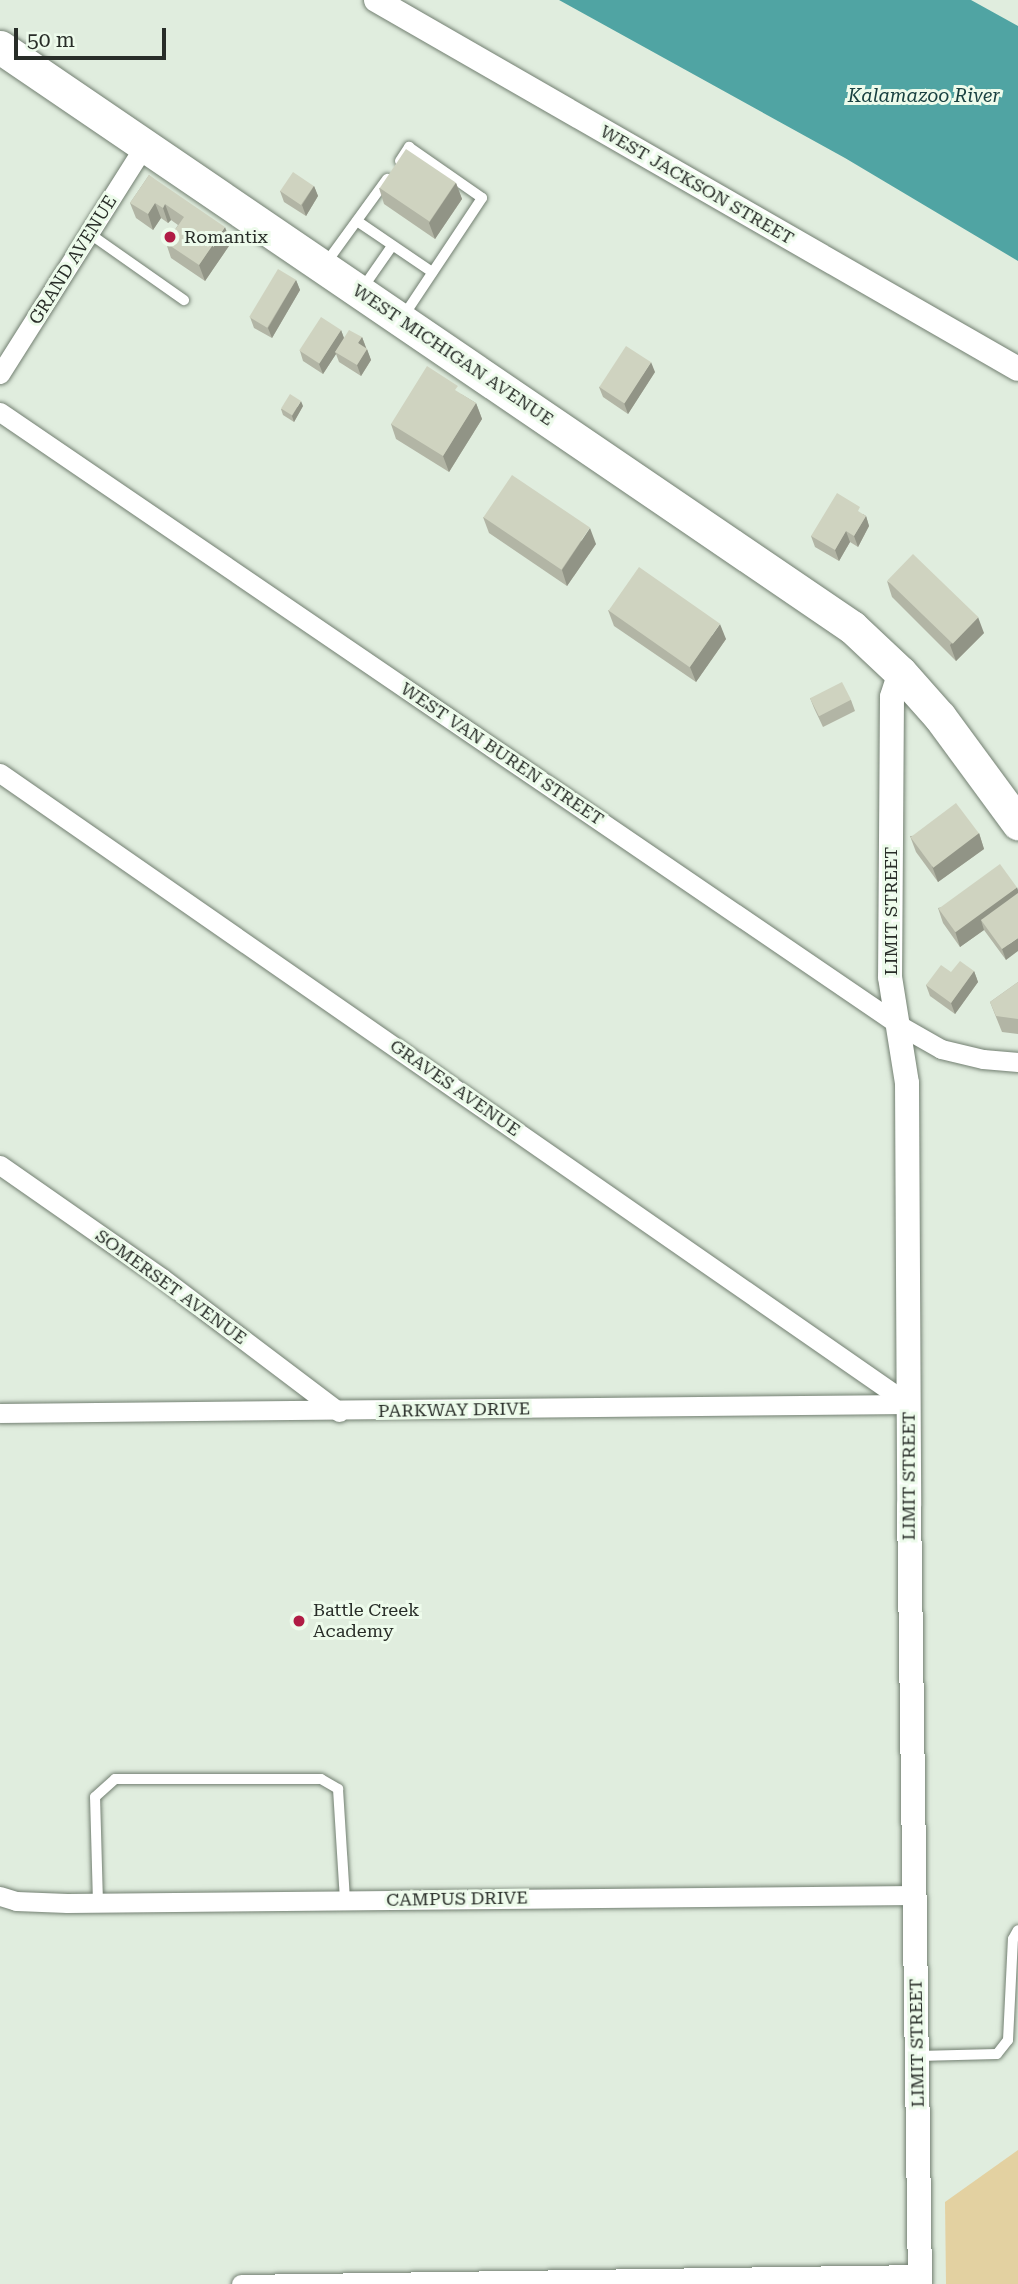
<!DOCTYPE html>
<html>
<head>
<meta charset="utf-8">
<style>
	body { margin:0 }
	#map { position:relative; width:1018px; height:2284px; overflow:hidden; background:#e0edde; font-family:"Roboto Serif",serif }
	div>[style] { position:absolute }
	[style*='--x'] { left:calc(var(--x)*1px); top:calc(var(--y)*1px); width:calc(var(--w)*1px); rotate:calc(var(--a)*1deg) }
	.green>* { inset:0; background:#e3d1a1 }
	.water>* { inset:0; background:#50a4a3 }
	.roads { filter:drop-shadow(0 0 2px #727f71) drop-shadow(0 0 2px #727f71) }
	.service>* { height:10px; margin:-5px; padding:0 5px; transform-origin:5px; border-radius:5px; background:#fff }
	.minor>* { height:19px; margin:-9.5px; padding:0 9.5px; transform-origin:9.5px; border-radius:9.5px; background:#fff }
	.tertiary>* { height:24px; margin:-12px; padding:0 12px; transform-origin:12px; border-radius:12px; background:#fff }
	.trunk>* { height:33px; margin:-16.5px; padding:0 16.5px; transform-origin:16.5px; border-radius:16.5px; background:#fff }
	.wall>* { inset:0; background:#b2b5a5 }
	.shaded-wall>* { inset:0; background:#919486 }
	.building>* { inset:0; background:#cfd3c0; transform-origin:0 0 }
	.dots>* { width:19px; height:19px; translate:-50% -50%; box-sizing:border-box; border:4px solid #edfbeb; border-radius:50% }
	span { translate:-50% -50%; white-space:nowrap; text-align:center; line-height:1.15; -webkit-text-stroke:6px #edfbeb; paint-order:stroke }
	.street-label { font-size:18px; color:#282d28 }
	.poi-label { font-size:18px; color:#282d28 }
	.left { translate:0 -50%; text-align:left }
	.water-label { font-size:19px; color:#194141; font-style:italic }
	.scale { position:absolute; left:14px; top:28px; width:152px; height:32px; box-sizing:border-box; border:4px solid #282d28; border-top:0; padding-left:9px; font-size:21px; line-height:24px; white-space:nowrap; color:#282d28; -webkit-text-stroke:5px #edfbeb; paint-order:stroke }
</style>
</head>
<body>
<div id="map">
	<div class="green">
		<div style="clip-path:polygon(1018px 2150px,1018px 2284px,946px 2284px,945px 2202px)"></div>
	</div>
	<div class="water">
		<div style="clip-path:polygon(559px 0,971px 0,1018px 26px,1018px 261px,845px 158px)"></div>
	</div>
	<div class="roads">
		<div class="service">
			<div style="--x:400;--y:161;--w:17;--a:-57"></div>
			<div style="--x:409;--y:147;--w:89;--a:34.9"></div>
			<div style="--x:482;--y:198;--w:143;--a:123.6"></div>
			<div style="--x:357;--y:221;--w:91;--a:34.2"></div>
			<div style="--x:90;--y:234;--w:115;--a:35.1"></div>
			<div style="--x:326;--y:263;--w:104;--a:-54"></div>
			<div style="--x:362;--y:289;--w:52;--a:-55.1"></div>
			<div style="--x:98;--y:1903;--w:106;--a:-91.6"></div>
			<div style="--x:95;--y:1797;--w:27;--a:-42"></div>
			<div style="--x:115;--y:1779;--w:206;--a:0"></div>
			<div style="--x:321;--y:1779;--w:20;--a:30"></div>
			<div style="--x:338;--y:1789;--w:111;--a:86.4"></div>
			<div style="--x:918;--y:2056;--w:79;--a:-1.5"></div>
			<div style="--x:997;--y:2054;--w:18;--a:-52"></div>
			<div style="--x:1008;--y:2040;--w:101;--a:-87.2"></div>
			<div style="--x:1013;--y:1939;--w:10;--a:-61"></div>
		</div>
		<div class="minor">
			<div style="--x:0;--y:374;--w:270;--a:-57.7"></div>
			<div style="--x:0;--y:412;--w:1088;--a:34.29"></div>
			<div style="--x:899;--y:1025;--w:48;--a:29.7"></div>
			<div style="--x:941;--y:1049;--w:43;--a:13.4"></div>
			<div style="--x:983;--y:1059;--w:35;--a:5"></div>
			<div style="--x:0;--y:773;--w:1107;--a:34.77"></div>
			<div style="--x:0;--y:1165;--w:198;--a:34.9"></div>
			<div style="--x:162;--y:1278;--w:222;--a:37.1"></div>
			<div style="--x:0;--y:1413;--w:909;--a:-0.57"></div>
			<div style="--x:0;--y:1896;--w:17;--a:17"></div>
			<div style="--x:16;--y:1901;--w:51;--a:2.2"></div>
			<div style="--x:67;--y:1903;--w:848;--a:-0.54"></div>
			<div style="--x:241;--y:2284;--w:679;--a:-0.84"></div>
		</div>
		<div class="tertiary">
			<div style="--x:376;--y:0;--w:740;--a:29.89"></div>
			<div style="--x:900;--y:672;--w:26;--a:108"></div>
			<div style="--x:892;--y:697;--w:280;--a:90.4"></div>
			<div style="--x:890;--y:977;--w:107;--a:80.9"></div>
			<div style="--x:907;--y:1083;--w:422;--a:89.7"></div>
			<div style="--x:909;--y:1505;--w:779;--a:89.19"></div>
		</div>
		<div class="trunk">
			<div style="--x:0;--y:47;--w:1031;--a:34.25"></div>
			<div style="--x:852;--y:627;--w:66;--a:43.2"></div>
			<div style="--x:900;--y:672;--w:60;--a:48.4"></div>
			<div style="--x:940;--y:717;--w:132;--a:53.7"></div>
		</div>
	</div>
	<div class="wall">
		<div style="clip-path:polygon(149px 175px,231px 243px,205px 281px,171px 258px,166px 243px,178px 225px,171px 220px,168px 223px,161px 218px,153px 230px,136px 218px,130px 203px)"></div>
		<div style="clip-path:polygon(456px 183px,462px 199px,435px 239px,384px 204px,379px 188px)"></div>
		<div style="clip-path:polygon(314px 186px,318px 196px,306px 216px,284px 202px,280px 191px)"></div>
		<div style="clip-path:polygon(296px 280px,300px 290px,272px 338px,254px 328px,250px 317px)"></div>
		<div style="clip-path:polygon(341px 330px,344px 338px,362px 337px,371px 360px,361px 376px,339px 362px,336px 354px,323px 374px,303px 361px,300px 351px)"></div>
		<div style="clip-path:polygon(655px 372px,628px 414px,603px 397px,599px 387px)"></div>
		<div style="clip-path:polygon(461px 394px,476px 403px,482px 419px,449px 472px,396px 439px,391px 424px)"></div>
		<div style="clip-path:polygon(303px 406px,294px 422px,283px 415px,281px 409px)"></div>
		<div style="clip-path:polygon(863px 514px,866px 516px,869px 526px,858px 547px,850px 542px,839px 561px,815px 547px,811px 536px)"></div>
		<div style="clip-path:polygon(483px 517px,596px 544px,567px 586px,489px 533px)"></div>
		<div style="clip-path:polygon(887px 581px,984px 633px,956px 661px,892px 597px)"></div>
		<div style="clip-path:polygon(608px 610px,726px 639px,696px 682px,614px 626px)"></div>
		<div style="clip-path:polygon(810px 698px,851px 700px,855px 711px,823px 727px,814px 708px)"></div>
		<div style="clip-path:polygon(979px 833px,984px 849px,938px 882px,916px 852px,910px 836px)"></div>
		<div style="clip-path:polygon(1018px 890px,1006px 960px,984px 930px,960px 947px,943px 923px,938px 908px)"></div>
		<div style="clip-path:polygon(974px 971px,978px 982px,955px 1014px,930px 996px,926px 985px,951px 972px)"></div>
		<div style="clip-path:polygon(1018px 982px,1018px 1034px,1002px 1032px,990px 1002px)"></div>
	</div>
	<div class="shaded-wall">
		<div style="clip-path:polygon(456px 183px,462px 199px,435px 239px,429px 223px)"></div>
		<div style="clip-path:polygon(314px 186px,318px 196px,306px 216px,302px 205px)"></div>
		<div style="clip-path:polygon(155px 203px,161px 218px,153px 230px,148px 214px)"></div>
		<div style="clip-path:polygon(165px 204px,171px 220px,168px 223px,163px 208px)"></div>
		<div style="clip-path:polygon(225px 227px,231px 243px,205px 281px,199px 265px)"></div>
		<div style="clip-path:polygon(296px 280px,300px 290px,272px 338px,268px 328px)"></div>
		<div style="clip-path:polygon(341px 330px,345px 341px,335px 352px,336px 354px,323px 374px,319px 364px)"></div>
		<div style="clip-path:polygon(362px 337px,366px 348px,358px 343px)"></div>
		<div style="clip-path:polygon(367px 349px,371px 360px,361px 376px,357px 365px)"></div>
		<div style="clip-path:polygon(651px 362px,655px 372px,628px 414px,624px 403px)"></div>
		<div style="clip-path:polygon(301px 401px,303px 406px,294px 422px,292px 416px)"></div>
		<div style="clip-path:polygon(476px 403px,482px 419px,449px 472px,443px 456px)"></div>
		<div style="clip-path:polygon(866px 516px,869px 526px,858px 547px,854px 536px)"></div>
		<div style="clip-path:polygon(590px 528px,596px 544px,567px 586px,562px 570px)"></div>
		<div style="clip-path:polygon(846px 531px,850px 542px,839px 561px,835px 550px)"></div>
		<div style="clip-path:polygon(978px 617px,984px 633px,956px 661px,950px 645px)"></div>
		<div style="clip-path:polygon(720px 624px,726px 639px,696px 682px,690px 667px)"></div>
		<div style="clip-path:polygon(979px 833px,984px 849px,938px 882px,932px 866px)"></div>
		<div style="clip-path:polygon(1017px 887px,1018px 890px,1018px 906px,981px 920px,984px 930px,960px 947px,955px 931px)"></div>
		<div style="clip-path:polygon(1018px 938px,1018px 951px,1006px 960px,1002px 949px)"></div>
		<div style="clip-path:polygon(974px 971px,978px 982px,955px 1014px,951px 1003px)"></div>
	</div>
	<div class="building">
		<div style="left:406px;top:149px;width:60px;height:47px;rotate:34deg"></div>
		<div style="left:293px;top:172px;width:25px;height:23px;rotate:34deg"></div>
		<div style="clip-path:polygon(149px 175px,225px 227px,199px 265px,166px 243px,184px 217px,165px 204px,163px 208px,155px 203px,148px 214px,130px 203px)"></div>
		<div style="left:278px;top:269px;width:21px;height:56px;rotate:31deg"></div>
		<div style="left:321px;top:317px;width:24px;height:40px;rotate:33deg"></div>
		<div style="clip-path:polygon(349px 330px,362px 337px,358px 343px,367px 349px,357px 365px,335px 352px)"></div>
		<div style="left:626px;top:346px;width:30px;height:49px;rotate:33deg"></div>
		<div style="clip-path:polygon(427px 366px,458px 386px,455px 390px,476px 403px,443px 456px,391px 424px)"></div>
		<div style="left:290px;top:394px;width:13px;height:17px;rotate:32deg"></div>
		<div style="left:512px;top:475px;width:94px;height:51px;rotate:34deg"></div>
		<div style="clip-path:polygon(837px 493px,860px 507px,858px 511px,866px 516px,854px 536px,846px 531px,835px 550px,811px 536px)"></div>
		<div style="left:913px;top:554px;width:91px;height:37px;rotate:44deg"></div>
		<div style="left:639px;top:567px;width:99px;height:53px;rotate:35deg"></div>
		<div style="left:842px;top:682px;width:20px;height:36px;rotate:63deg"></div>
		<div style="left:956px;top:803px;width:38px;height:57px;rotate:53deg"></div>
		<div style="left:1000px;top:864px;width:29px;height:76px;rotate:54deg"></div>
		<div style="clip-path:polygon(1018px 893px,1018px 938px,1002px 949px,981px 920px)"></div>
		<div style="clip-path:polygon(960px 961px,974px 971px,951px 1003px,926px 985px,941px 965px,951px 972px)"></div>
		<div style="clip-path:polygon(1018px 982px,1018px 1019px,996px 1016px,990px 1002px)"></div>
	</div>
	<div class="dots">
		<div style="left:170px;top:237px;background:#b01d45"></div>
		<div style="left:299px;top:1621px;background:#b01d45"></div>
	</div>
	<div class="street-label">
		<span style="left:697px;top:185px;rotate:30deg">WEST JACKSON STREET</span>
		<span style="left:73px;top:260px;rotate:-58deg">GRAND AVENUE</span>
		<span style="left:453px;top:355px;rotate:34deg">WEST MICHIGAN AVENUE</span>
		<span style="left:502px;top:754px;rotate:34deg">WEST VAN BUREN STREET</span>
		<span style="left:891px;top:911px;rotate:-90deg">LIMIT STREET</span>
		<span style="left:455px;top:1088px;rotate:35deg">GRAVES AVENUE</span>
		<span style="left:171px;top:1287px;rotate:36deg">SOMERSET AVENUE</span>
		<span style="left:454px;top:1410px;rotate:-1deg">PARKWAY DRIVE</span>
		<span style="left:909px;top:1476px;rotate:-90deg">LIMIT STREET</span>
		<span style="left:457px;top:1899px;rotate:-1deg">CAMPUS DRIVE</span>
		<span style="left:917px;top:2043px;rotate:-91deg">LIMIT STREET</span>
	</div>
	<div class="poi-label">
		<span class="left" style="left:184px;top:237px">Romantix</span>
		<span class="left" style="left:313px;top:1621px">Battle Creek<br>Academy</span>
	</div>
	<div class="water-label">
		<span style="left:924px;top:96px">Kalamazoo River</span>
	</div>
	<div class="scale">50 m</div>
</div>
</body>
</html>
